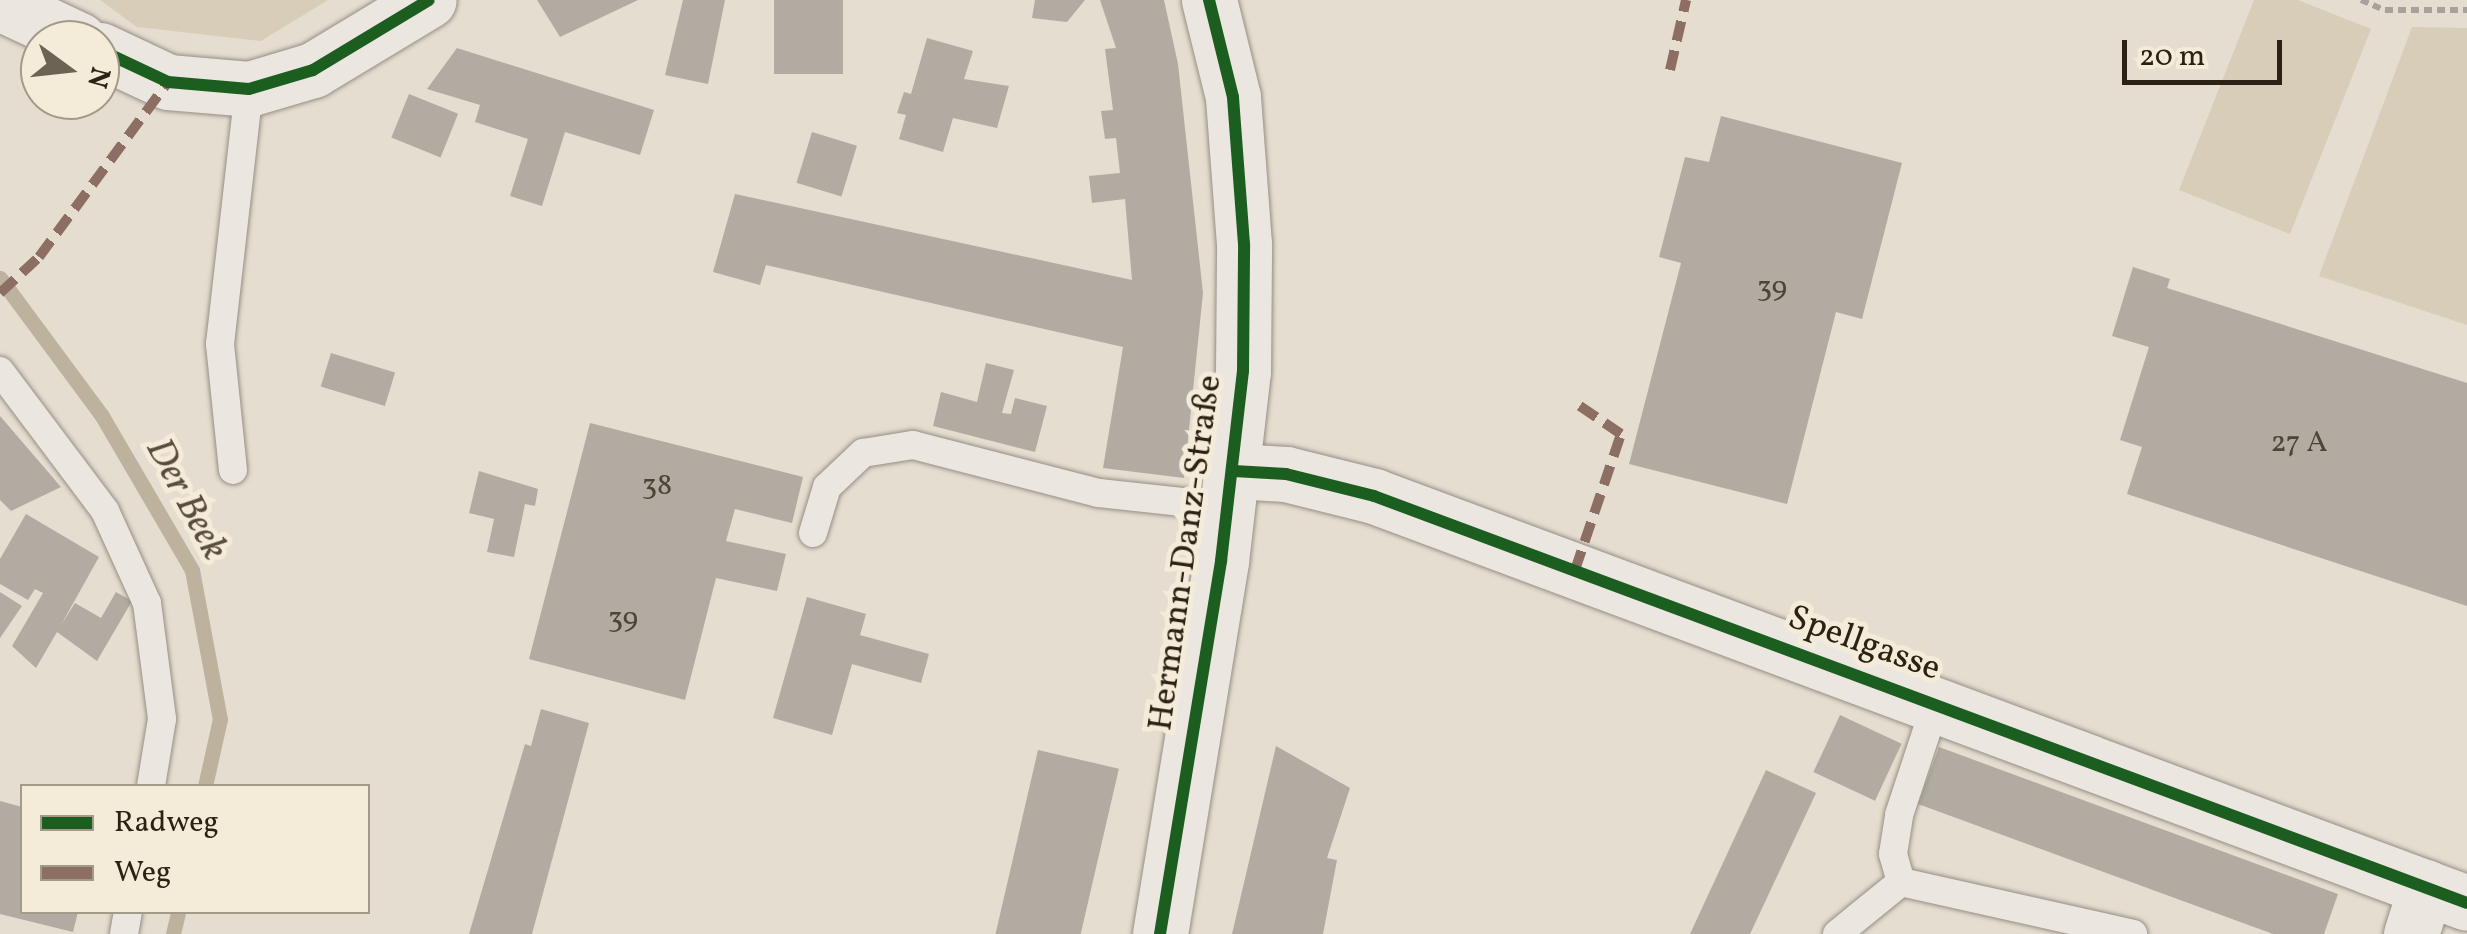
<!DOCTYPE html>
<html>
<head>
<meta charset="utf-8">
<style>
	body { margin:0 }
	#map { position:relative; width:2467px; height:934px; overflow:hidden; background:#e5ddcf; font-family:Vollkorn,serif }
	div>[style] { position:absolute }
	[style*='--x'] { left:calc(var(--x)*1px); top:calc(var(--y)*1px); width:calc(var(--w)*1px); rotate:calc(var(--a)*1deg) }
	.green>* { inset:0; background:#d8cdb9 }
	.stream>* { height:15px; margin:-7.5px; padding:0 7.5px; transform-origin:7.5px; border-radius:7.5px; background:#bdb29e }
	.building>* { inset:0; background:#b1aba1; transform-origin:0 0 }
	.path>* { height:6px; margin-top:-3px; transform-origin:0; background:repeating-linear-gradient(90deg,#a7a29b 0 8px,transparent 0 13px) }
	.roads { filter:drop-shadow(0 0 2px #958f85) drop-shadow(0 0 2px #958f85) }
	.lane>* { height:28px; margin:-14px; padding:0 14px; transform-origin:14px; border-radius:14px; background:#ebe6df }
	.street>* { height:55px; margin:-27.5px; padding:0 27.5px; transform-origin:27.5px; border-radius:27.5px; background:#ebe6df }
	.quiet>* { height:10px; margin-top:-5px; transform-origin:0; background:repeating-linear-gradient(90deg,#8d6e63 0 20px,transparent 0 30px) }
	.cycleway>* { height:12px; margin:-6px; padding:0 6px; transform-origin:6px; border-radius:6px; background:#1b5e20 }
	span { translate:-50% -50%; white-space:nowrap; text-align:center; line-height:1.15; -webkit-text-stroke:10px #f5ebd9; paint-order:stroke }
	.number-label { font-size:30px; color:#4c4437 }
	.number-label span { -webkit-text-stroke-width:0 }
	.street-label { font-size:35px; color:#2b2114 }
	.water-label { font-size:38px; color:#584d3d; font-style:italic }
	.legend { position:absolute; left:20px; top:784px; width:350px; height:130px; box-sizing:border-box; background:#f5ebd9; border:2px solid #a49a8a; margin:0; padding:12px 18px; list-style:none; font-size:30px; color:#2b2114 }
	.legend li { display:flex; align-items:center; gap:20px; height:50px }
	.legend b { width:50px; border:2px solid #a49a8a }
	.north { position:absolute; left:20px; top:20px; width:100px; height:100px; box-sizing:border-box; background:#f5ebd9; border:2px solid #a49a8a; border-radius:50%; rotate:105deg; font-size:28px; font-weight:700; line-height:40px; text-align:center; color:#2b2114 }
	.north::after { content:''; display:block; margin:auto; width:35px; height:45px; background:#6c6355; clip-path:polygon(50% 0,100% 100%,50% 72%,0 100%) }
	.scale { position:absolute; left:2122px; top:40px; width:160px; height:45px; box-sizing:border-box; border:5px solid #2b2114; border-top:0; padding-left:12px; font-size:30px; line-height:35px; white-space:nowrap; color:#2b2114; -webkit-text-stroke:8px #f5ebd9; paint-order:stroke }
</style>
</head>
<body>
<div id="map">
	<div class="green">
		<div style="clip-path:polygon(100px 0,328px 0,261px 41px,137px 27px)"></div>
		<div style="clip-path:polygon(2254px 0,2298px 0,2371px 29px,2290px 234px,2179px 190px)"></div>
		<div style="clip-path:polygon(2412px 27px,2467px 28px,2467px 325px,2319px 276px)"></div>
	</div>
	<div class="stream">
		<div style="--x:0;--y:278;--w:172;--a:53.5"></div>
		<div style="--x:102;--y:416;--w:178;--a:59.7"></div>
		<div style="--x:192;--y:570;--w:152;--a:79.4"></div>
		<div style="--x:220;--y:719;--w:69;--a:102.6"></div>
		<div style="--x:173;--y:934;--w:23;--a:-77"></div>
	</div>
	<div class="building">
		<div style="clip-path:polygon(537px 0,638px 0,560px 37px)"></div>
		<div style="clip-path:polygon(683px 0,725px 0,708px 84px,665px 75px)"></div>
		<div style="left:774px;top:0;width:69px;height:74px"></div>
		<div style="clip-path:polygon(1035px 0,1085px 0,1067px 22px,1032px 18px)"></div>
		<div style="clip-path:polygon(1100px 0,1164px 0,1178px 64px,1203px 293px,1184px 478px,1103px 468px,1123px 347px,766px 265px,760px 285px,713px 272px,735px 194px,1132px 280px,1125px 199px,1092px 203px,1089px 176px,1120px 173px,1116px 138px,1105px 139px,1101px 111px,1113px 110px,1105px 49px,1116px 48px)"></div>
		<div style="clip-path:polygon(927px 38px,973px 51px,964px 79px,1009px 86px,997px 128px,953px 118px,943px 152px,899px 139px,906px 115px,897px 113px,904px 92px,911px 94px)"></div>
		<div style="clip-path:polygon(457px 48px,654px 110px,640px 155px,565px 132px,542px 206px,510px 196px,528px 139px,475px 122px,480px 105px,427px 89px)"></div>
		<div style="left:409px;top:94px;width:53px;height:47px;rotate:22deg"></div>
		<div style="clip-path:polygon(1721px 116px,1902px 163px,1862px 319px,1836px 312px,1787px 504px,1629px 464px,1681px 263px,1659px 257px,1685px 157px,1709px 162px)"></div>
		<div style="left:812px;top:132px;width:47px;height:53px;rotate:17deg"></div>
		<div style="clip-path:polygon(2133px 267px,2170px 279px,2167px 288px,2467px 383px,2467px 606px,2127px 494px,2142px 447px,2120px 440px,2149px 347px,2112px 336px)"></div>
		<div style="left:331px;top:353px;width:67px;height:35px;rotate:17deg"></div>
		<div style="clip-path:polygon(986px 363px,1014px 370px,1002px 413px,1011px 414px,1015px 398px,1047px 406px,1035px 452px,933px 426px,941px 392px,977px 402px)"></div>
		<div style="clip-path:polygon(0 416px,61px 487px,11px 511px,0 500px)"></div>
		<div style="clip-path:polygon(590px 423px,803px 477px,792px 523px,735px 509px,726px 541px,786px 554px,777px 591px,716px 578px,685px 700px,529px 659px)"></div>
		<div style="clip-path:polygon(479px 471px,538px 489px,535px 506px,525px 504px,514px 557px,487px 552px,494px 519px,469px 513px)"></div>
		<div style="clip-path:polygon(26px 514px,99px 557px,61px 625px,75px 603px,101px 618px,116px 592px,132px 601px,97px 661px,57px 632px,36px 668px,12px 646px,43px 593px,35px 589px,28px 600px,0 584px,0 559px)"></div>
		<div style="clip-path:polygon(0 592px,22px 606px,0 638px)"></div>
		<div style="clip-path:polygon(807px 597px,866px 614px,860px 635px,929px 654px,921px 683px,852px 664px,832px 735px,773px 718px)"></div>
		<div style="clip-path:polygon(541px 709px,589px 723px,532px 934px,469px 934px,525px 744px,531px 746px)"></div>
		<div style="left:1840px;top:715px;width:68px;height:63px;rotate:25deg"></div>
		<div style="clip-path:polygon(1276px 746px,1350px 788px,1327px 858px,1337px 860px,1323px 934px,1232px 934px)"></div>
		<div style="clip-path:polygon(1939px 747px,2338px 894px,2324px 934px,2273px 934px,1918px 804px)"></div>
		<div style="left:1038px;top:750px;width:83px;height:189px;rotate:13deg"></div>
		<div style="clip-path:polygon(1766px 770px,1816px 793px,1750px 934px,1690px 934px)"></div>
		<div style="clip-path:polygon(0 801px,22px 807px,22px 912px,78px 912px,73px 932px,0 914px)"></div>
	</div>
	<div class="path">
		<div style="--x:2361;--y:0;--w:26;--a:23"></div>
		<div style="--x:2385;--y:10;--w:82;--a:0"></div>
	</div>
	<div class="roads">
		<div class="lane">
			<div style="--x:0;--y:371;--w:175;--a:53.1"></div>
			<div style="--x:105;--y:511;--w:101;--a:65.5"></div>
			<div style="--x:147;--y:603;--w:117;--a:82.6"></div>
			<div style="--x:162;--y:719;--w:68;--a:99.3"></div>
			<div style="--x:233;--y:470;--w:127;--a:-95.9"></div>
			<div style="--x:220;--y:344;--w:257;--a:-83.5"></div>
			<div style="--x:813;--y:533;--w:48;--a:-73.1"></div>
			<div style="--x:827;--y:487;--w:50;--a:-43.4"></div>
			<div style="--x:863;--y:453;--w:51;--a:-9.1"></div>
			<div style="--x:913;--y:445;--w:192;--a:14.5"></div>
			<div style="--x:1099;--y:493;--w:130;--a:6.2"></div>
			<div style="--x:1901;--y:882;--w:29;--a:-106"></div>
			<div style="--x:1893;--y:854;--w:39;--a:-81"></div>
			<div style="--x:1899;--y:815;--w:118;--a:-71.7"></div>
			<div style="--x:124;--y:934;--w:22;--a:-80"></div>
			<div style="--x:1837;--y:934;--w:82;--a:-39.1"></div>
			<div style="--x:1901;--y:882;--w:238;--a:12.6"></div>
		</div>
		<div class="street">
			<div style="--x:0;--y:3;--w:87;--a:25.1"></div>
			<div style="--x:100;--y:50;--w:75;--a:25.2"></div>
			<div style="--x:168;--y:82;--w:81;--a:4.9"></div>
			<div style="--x:249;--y:89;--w:67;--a:-16.5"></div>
			<div style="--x:313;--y:70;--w:135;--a:-31.1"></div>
			<div style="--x:1234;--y:471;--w:52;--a:3.3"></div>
			<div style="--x:1286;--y:474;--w:91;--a:14"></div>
			<div style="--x:1374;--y:496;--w:1166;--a:20.42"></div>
			<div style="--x:1160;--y:934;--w:378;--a:-80.7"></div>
			<div style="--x:1221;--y:561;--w:191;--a:-83.4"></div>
			<div style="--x:1243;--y:371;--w:127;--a:-89.5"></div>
			<div style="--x:1244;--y:244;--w:147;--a:-94.3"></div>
			<div style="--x:1233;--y:97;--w:100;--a:-103.9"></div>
			<div style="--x:2411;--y:934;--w:49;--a:-72.3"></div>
		</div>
	</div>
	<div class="quiet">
		<div style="--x:1670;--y:70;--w:72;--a:-77.1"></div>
		<div style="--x:0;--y:293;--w:53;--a:-42.7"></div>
		<div style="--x:39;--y:257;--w:217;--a:-53.6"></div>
		<div style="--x:1575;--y:570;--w:144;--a:-71.3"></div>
		<div style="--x:1621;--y:434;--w:50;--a:-145.7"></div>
	</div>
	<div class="cycleway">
		<div style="--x:100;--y:50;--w:75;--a:25.2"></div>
		<div style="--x:168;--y:82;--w:81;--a:4.9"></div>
		<div style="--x:249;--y:89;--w:67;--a:-16.5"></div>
		<div style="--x:313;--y:70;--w:135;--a:-31.1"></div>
		<div style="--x:1234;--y:471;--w:52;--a:3.3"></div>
		<div style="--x:1286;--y:474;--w:91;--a:14"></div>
		<div style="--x:1374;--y:496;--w:1166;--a:20.42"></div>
		<div style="--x:1160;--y:934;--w:378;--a:-80.7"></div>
		<div style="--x:1221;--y:561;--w:191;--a:-83.4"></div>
		<div style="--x:1243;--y:371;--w:127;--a:-89.5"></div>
		<div style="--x:1244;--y:244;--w:147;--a:-94.3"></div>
		<div style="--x:1233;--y:97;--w:100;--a:-103.9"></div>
	</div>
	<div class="number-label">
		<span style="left:1772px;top:288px">39</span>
		<span style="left:2299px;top:443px">27 A</span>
		<span style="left:657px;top:486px">38</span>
		<span style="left:623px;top:619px">39</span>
	</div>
	<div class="street-label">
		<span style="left:1186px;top:553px;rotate:-82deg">Hermann-Danz-Straße</span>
		<span style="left:1864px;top:644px;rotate:20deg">Spellgasse</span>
	</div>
	<div class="water-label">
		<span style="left:185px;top:500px;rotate:62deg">Der Beek</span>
	</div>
	<ul class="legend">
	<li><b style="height:12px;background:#1b5e20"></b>Radweg</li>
	<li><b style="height:12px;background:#8d6e63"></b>Weg</li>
	</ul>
	<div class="north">N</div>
	<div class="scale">20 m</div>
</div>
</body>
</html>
